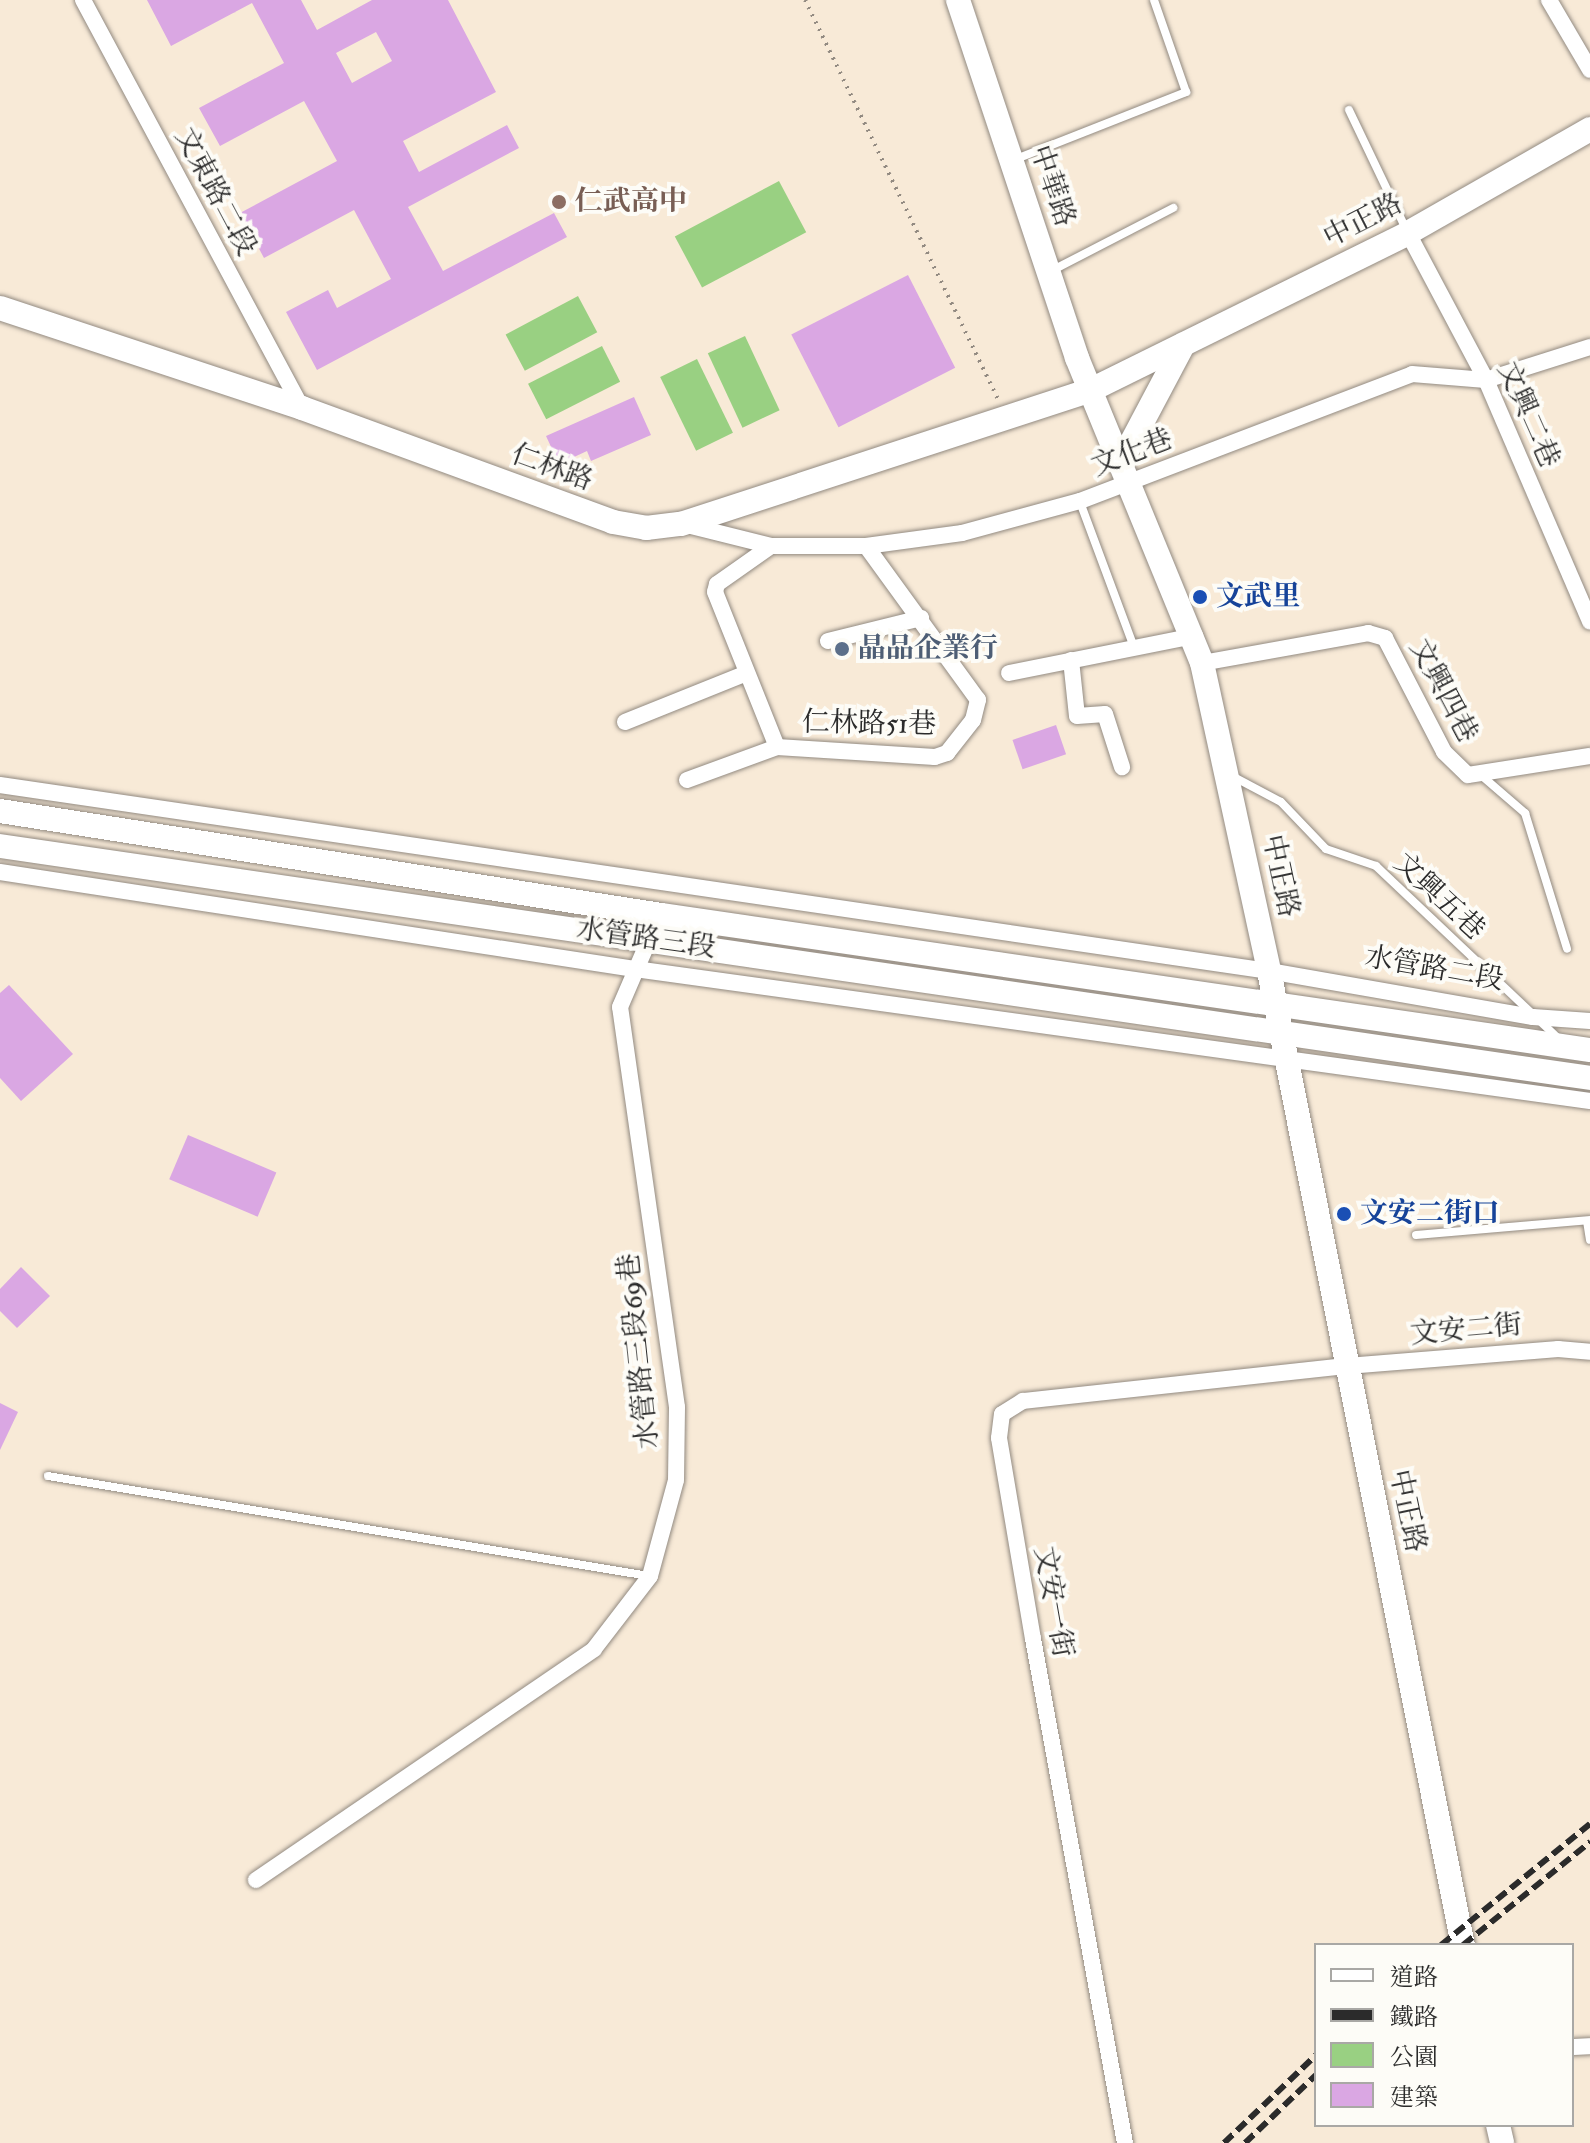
<!DOCTYPE html>
<html>
<head>
<meta charset="utf-8">
<style>
	body { margin:0 }
	#map { position:relative; width:1590px; height:2143px; overflow:hidden; background:#f8ead7; font-family:"IM FELL Double Pica","Noto Serif TC",serif }
	div>[style] { position:absolute }
	[style*='--x'] { left:calc(var(--x)*1px); top:calc(var(--y)*1px); width:calc(var(--w)*1px); rotate:calc(var(--a)*1deg) }
	.green>* { inset:0; background:#99d082; transform-origin:0 0 }
	.building>* { inset:0; background:#daa7e3; transform-origin:0 0 }
	.path>* { height:4px; margin-top:-2px; transform-origin:0; background:repeating-linear-gradient(90deg,#928a81 0 2px,transparent 0 8px) }
	.roads { filter:drop-shadow(0 0 2px #928a81) drop-shadow(0 0 2px #928a81) }
	.lane>* { height:8px; margin:-4px; padding:0 4px; transform-origin:4px; border-radius:4px; background:#fff }
	.street>* { height:16px; margin:-8px; padding:0 8px; transform-origin:8px; border-radius:8px; background:#fff }
	.secondary>* { height:24px; margin:-12px; padding:0 12px; transform-origin:12px; border-radius:12px; background:#fff }
	.rail>* { height:6px; margin-top:-3px; transform-origin:0; background:repeating-linear-gradient(90deg,#2b2b2b 0 12px,transparent 0 18px) }
	.dots>* { width:22px; height:22px; translate:-50% -50%; box-sizing:border-box; border:4px solid #fdfcf7; border-radius:50% }
	span { translate:-50% -50%; white-space:nowrap; text-align:center; line-height:1.15; -webkit-text-stroke:8px #fdfcf7; paint-order:stroke }
	.street-label { font-size:28px; color:#2b2b2b }
	.education-label { font-size:28px; color:#785e54; font-weight:700 }
	.left { translate:0 -50%; text-align:left }
	.transit-label { font-size:28px; color:#164399; font-weight:700 }
	.service-label { font-size:28px; color:#4e5e75; font-weight:700 }
	.legend { position:absolute; left:1314px; top:1943px; width:260px; height:184px; box-sizing:border-box; background:#fdfcf7; border:2px solid #a9a8a5; margin:0; padding:10px 14px; list-style:none; font-size:24px; color:#2b2b2b }
	.legend li { display:flex; align-items:center; gap:16px; height:40px }
	.legend b { width:40px; border:2px solid #a9a8a5 }
</style>
</head>
<body>
<div id="map">
	<div class="green">
		<div style="left:779px;top:181px;width:58px;height:118px;rotate:62deg"></div>
		<div style="left:578px;top:296px;width:41px;height:82px;rotate:62deg"></div>
		<div style="left:745px;top:336px;width:82px;height:41px;rotate:65deg"></div>
		<div style="left:602px;top:346px;width:40px;height:83px;rotate:63deg"></div>
		<div style="left:697px;top:359px;width:82px;height:41px;rotate:64deg"></div>
	</div>
	<div class="building">
		<div style="clip-path:polygon(evenodd,147px 0,301px 0,317px 30px,372px 0,448px 0,496px 92px,403px 141px,419px 172px,507px 125px,519px 148px,408px 207px,443px 271px,554px 213px,567px 237px,317px 370px,286px 312px,328px 290px,337px 308px,391px 279px,354px 210px,264px 258px,240px 213px,337px 161px,304px 101px,220px 146px,199px 108px,284px 63px,252px 3px,171px 46px,147px 0,376px 32px,392px 61px,352px 83px,336px 53px,376px 32px)"></div>
		<div style="left:908px;top:275px;width:104px;height:131px;rotate:63deg"></div>
		<div style="clip-path:polygon(634px 397px,651px 435px,591px 461px,587px 451px,559px 464px,546px 436px)"></div>
		<div style="left:1056px;top:725px;width:31px;height:46px;rotate:71deg"></div>
		<div style="clip-path:polygon(9px 985px,73px 1054px,21px 1101px,0 1078px,0 993px)"></div>
		<div style="left:188px;top:1135px;width:96px;height:48px;rotate:23deg"></div>
		<div style="clip-path:polygon(21px 1267px,50px 1296px,17px 1328px,0 1311px,0 1289px)"></div>
		<div style="clip-path:polygon(0 1403px,18px 1412px,0 1450px)"></div>
	</div>
	<div class="path">
		<div style="--x:805;--y:0;--w:445;--a:64.2"></div>
	</div>
	<div class="roads">
		<div class="lane">
			<div style="--x:1349;--y:110;--w:132;--a:64.4"></div>
			<div style="--x:1016;--y:159;--w:183;--a:-21.5"></div>
			<div style="--x:1186;--y:92;--w:97;--a:-109.2"></div>
			<div style="--x:1049;--y:272;--w:140;--a:-27.3"></div>
			<div style="--x:1080;--y:502;--w:155;--a:69.6"></div>
			<div style="--x:1232;--y:776;--w:55;--a:28"></div>
			<div style="--x:1281;--y:802;--w:65;--a:46.2"></div>
			<div style="--x:1326;--y:849;--w:53;--a:18.8"></div>
			<div style="--x:1376;--y:866;--w:249;--a:43.4"></div>
			<div style="--x:1482;--y:776;--w:57;--a:40.7"></div>
			<div style="--x:1525;--y:813;--w:142;--a:72.8"></div>
			<div style="--x:1587;--y:1221;--w:19;--a:81"></div>
			<div style="--x:1416;--y:1235;--w:175;--a:-4.9"></div>
			<div style="--x:48;--y:1476;--w:609;--a:9.45"></div>
		</div>
		<div class="street">
			<div style="--x:83;--y:0;--w:463;--a:61.8"></div>
			<div style="--x:1549;--y:0;--w:81;--a:59.6"></div>
			<div style="--x:1408;--y:233;--w:166;--a:62"></div>
			<div style="--x:1486;--y:380;--w:263;--a:66.7"></div>
			<div style="--x:683;--y:524;--w:91;--a:14"></div>
			<div style="--x:771;--y:546;--w:95;--a:0"></div>
			<div style="--x:866;--y:546;--w:97;--a:-7.7"></div>
			<div style="--x:962;--y:533;--w:122;--a:-15.2"></div>
			<div style="--x:1080;--y:501;--w:355;--a:-20.9"></div>
			<div style="--x:1412;--y:374;--w:74;--a:4.6"></div>
			<div style="--x:1486;--y:380;--w:109;--a:-17.6"></div>
			<div style="--x:771;--y:546;--w:66;--a:144.9"></div>
			<div style="--x:717;--y:584;--w:8;--a:104"></div>
			<div style="--x:715;--y:592;--w:167;--a:68.2"></div>
			<div style="--x:777;--y:747;--w:158;--a:3.6"></div>
			<div style="--x:935;--y:757;--w:13;--a:-18"></div>
			<div style="--x:947;--y:753;--w:42;--a:-51.8"></div>
			<div style="--x:973;--y:720;--w:21;--a:-76"></div>
			<div style="--x:978;--y:700;--w:190;--a:-126"></div>
			<div style="--x:828;--y:641;--w:96;--a:-13.9"></div>
			<div style="--x:1071;--y:660;--w:56;--a:83.9"></div>
			<div style="--x:1077;--y:716;--w:28;--a:-4"></div>
			<div style="--x:1105;--y:714;--w:56;--a:72.2"></div>
			<div style="--x:1202;--y:663;--w:169;--a:-10.2"></div>
			<div style="--x:1368;--y:633;--w:18;--a:16"></div>
			<div style="--x:1385;--y:638;--w:128;--a:62.6"></div>
			<div style="--x:1444;--y:752;--w:33;--a:44"></div>
			<div style="--x:1468;--y:775;--w:123;--a:-8.9"></div>
			<div style="--x:1009;--y:673;--w:190;--a:-11.3"></div>
			<div style="--x:625;--y:722;--w:131;--a:-21.9"></div>
			<div style="--x:687;--y:780;--w:96;--a:-20.1"></div>
			<div style="--x:0;--y:785;--w:1283;--a:8.34"></div>
			<div style="--x:1269;--y:971;--w:268;--a:9.9"></div>
			<div style="--x:1533;--y:1017;--w:57;--a:4"></div>
			<div style="--x:0;--y:872;--w:642;--a:8.69"></div>
			<div style="--x:635;--y:969;--w:964;--a:7.87"></div>
			<div style="--x:256;--y:1880;--w:409;--a:-34.3"></div>
			<div style="--x:594;--y:1649;--w:92;--a:-52.5"></div>
			<div style="--x:650;--y:1576;--w:99;--a:-74.8"></div>
			<div style="--x:676;--y:1480;--w:73;--a:-89.2"></div>
			<div style="--x:677;--y:1407;--w:404;--a:-98.1"></div>
			<div style="--x:620;--y:1007;--w:78;--a:-66.7"></div>
			<div style="--x:1572;--y:2047;--w:18;--a:-3"></div>
			<div style="--x:1125;--y:2143;--w:512;--a:-100.34"></div>
			<div style="--x:1033;--y:1639;--w:204;--a:-99.6"></div>
			<div style="--x:999;--y:1438;--w:24;--a:-83"></div>
			<div style="--x:1002;--y:1414;--w:25;--a:-32"></div>
			<div style="--x:1023;--y:1401;--w:326;--a:-6.2"></div>
			<div style="--x:1347;--y:1366;--w:212;--a:-4.6"></div>
			<div style="--x:1558;--y:1349;--w:32;--a:5"></div>
		</div>
		<div class="secondary">
			<div style="--x:958;--y:0;--w:377;--a:71.6"></div>
			<div style="--x:1077;--y:358;--w:330;--a:67.7"></div>
			<div style="--x:1202;--y:663;--w:315;--a:77.7"></div>
			<div style="--x:1269;--y:971;--w:993;--a:78.74"></div>
			<div style="--x:0;--y:308;--w:318;--a:18.3"></div>
			<div style="--x:302;--y:408;--w:331;--a:20.1"></div>
			<div style="--x:613;--y:522;--w:34;--a:10"></div>
			<div style="--x:646;--y:528;--w:35;--a:-7"></div>
			<div style="--x:681;--y:524;--w:429;--a:-18.1"></div>
			<div style="--x:1089;--y:391;--w:356;--a:-26.3"></div>
			<div style="--x:1408;--y:233;--w:210;--a:-29.7"></div>
			<div style="--x:1120;--y:464;--w:135;--a:-62.1"></div>
			<div style="--x:0;--y:811;--w:669;--a:8.94"></div>
			<div style="--x:661;--y:915;--w:939;--a:8.27"></div>
			<div style="--x:0;--y:846;--w:1607;--a:8.3"></div>
			<div style="--x:1498;--y:2125;--w:18;--a:77"></div>
		</div>
	</div>
	<div class="rail">
		<div style="--x:1441;--y:1945;--w:192;--a:-39.1"></div>
		<div style="--x:1463;--y:1945;--w:164;--a:-39"></div>
		<div style="--x:1224;--y:2143;--w:127;--a:-43.7"></div>
		<div style="--x:1245;--y:2143;--w:98;--a:-43.8"></div>
	</div>
	<div class="dots">
		<div style="left:559px;top:202px;background:#8d6e63"></div>
		<div style="left:1200px;top:597px;background:#1a4fb4"></div>
		<div style="left:842px;top:649px;background:#5c6f8a"></div>
		<div style="left:1344px;top:1214px;background:#1a4fb4"></div>
	</div>
	<div class="street-label">
		<span style="left:1052px;top:186px;rotate:71deg">中華路</span>
		<span style="left:215px;top:192px;rotate:62deg">文東路二段</span>
		<span style="left:1363px;top:221px;rotate:-27deg">中正路</span>
		<span style="left:1528px;top:415px;rotate:66deg">文興二巷</span>
		<span style="left:1132px;top:453px;rotate:-21deg">文化巷</span>
		<span style="left:552px;top:468px;rotate:20deg">仁林路</span>
		<span style="left:1443px;top:691px;rotate:62deg">文興四巷</span>
		<span style="left:869px;top:724px;rotate:1deg">仁林路51巷</span>
		<span style="left:1280px;top:876px;rotate:78deg">中正路</span>
		<span style="left:1439px;top:897px;rotate:43deg">文興五巷</span>
		<span style="left:646px;top:939px;rotate:8deg">水管路三段</span>
		<span style="left:1434px;top:969px;rotate:10deg">水管路二段</span>
		<span style="left:1466px;top:1330px;rotate:-5deg">文安二街</span>
		<span style="left:639px;top:1351px;rotate:-96deg">水管路三段69巷</span>
		<span style="left:1407px;top:1511px;rotate:78deg">中正路</span>
		<span style="left:1053px;top:1602px;rotate:80deg">文安一街</span>
	</div>
	<div class="education-label">
		<span class="left" style="left:575px;top:202px">仁武高中</span>
	</div>
	<div class="transit-label">
		<span class="left" style="left:1216px;top:597px">文武里</span>
		<span class="left" style="left:1360px;top:1214px">文安二街口</span>
	</div>
	<div class="service-label">
		<span class="left" style="left:858px;top:649px">晶品企業行</span>
	</div>
	<ul class="legend">
	<li><b style="height:10px;background:#fff"></b>道路</li>
	<li><b style="height:10px;background:#2b2b2b"></b>鐵路</li>
	<li><b style="height:22px;background:#99d082"></b>公園</li>
	<li><b style="height:22px;background:#daa7e3"></b>建築</li>
	</ul>
</div>
</body>
</html>
